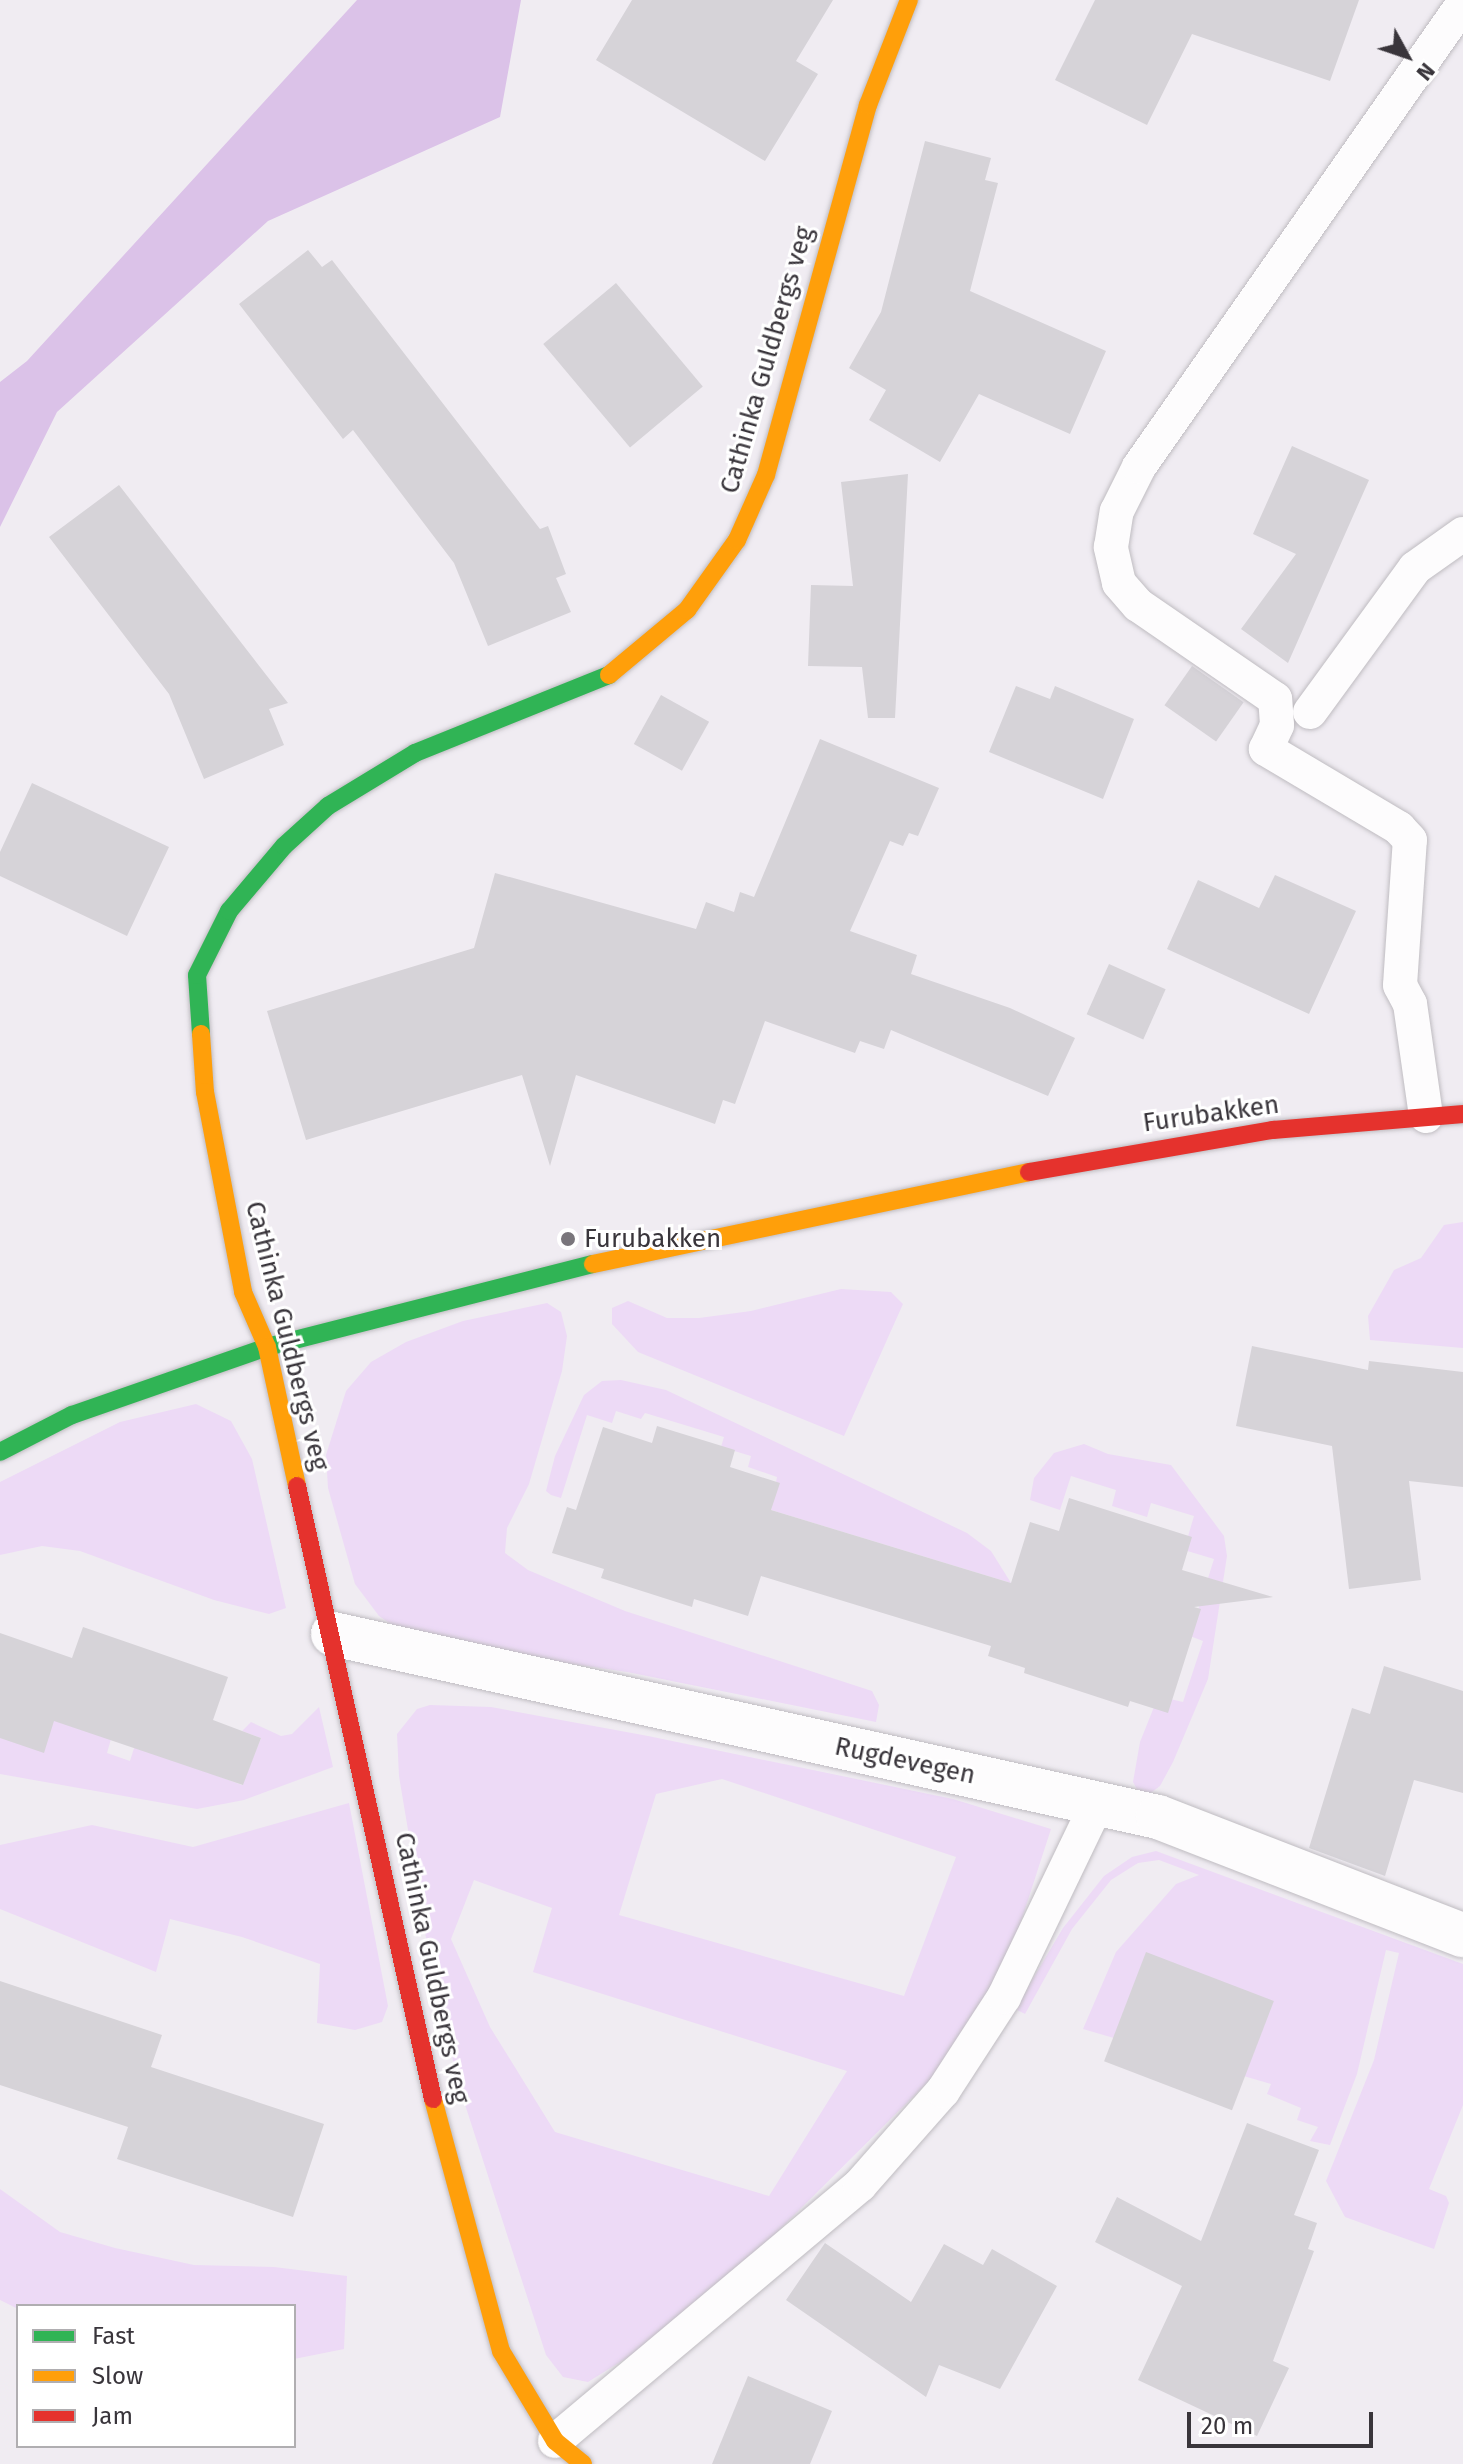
<!DOCTYPE html>
<html>
<head>
<meta charset="utf-8">
<style>
	body { margin:0 }
	#map { position:relative; width:1463px; height:2464px; overflow:hidden; background:#f0ecf2; font-family:"Fira Sans",sans-serif }
	div>[style] { position:absolute }
	[style*='--x'] { left:calc(var(--x)*1px); top:calc(var(--y)*1px); width:calc(var(--w)*1px); rotate:calc(var(--a)*1deg) }
	.green>* { inset:0; background:#eddaf6 }
	.forest>* { inset:0; background:#dbc2e8 }
	.building>* { inset:0; background:#d6d3d8; transform-origin:0 0 }
	.roads { filter:drop-shadow(0 0 2px #bfbcc1) drop-shadow(0 0 2px #bfbcc1) }
	.lane>* { height:34px; margin:-17px; padding:0 17px; transform-origin:17px; border-radius:17px; background:#fdfcfd }
	.street>* { height:44px; margin:-22px; padding:0 22px; transform-origin:22px; border-radius:22px; background:#fdfcfd }
	.fast>* { height:18px; margin:-9px; padding:0 9px; transform-origin:9px; border-radius:9px; background:#30b455 }
	.slow>* { height:18px; margin:-9px; padding:0 9px; transform-origin:9px; border-radius:9px; background:#ff9f0a }
	.jam>* { height:18px; margin:-9px; padding:0 9px; transform-origin:9px; border-radius:9px; background:#e5322d }
	.dots>* { width:22px; height:22px; translate:-50% -50%; box-sizing:border-box; border:4px solid #fff; border-radius:50% }
	span { translate:-50% -50%; white-space:nowrap; text-align:center; line-height:1.15; -webkit-text-stroke:6px #fff; paint-order:stroke }
	.street-label { font-size:26px; color:#39353b }
	.poi-label { font-size:26px; color:#39353b }
	.left { translate:0 -50%; text-align:left }
	.legend { position:absolute; left:16px; top:2304px; width:280px; height:144px; box-sizing:border-box; background:#fff; border:2px solid #b0aeb1; margin:0; padding:10px 14px; list-style:none; font-size:24px; color:#39353b }
	.legend li { display:flex; align-items:center; gap:16px; height:40px }
	.legend b { width:40px; border:2px solid #b0aeb1 }
	.north { position:absolute; left:1367px; top:16px; width:80px; height:80px; -webkit-text-stroke:6px #fff; paint-order:stroke; rotate:130deg; font-size:22px; font-weight:700; line-height:32px; text-align:center; color:#39353b }
	.north::after { content:''; display:block; margin:auto; width:28px; height:36px; background:#39353b; clip-path:polygon(50% 0,100% 100%,50% 72%,0 100%) }
	.scale { position:absolute; left:1187px; top:2412px; width:186px; height:36px; box-sizing:border-box; border:4px solid #39353b; border-top:0; padding-left:10px; font-size:24px; line-height:28px; white-space:nowrap; color:#39353b; -webkit-text-stroke:6px #fff; paint-order:stroke }
</style>
</head>
<body>
<div id="map">
	<div class="green">
		<div style="clip-path:polygon(1463px 1222px,1463px 1348px,1370px 1340px,1368px 1316px,1394px 1270px,1421px 1258px,1444px 1225px)"></div>
		<div style="clip-path:polygon(841px 1289px,891px 1292px,903px 1304px,844px 1436px,638px 1352px,612px 1324px,612px 1308px,628px 1301px,667px 1318px,699px 1318px,751px 1311px)"></div>
		<div style="clip-path:polygon(547px 1303px,561px 1312px,567px 1336px,562px 1371px,529px 1484px,507px 1528px,505px 1553px,528px 1570px,625px 1611px,872px 1691px,879px 1705px,876px 1722px,627px 1672px,471px 1649px,404px 1633px,379px 1616px,355px 1584px,328px 1488px,326px 1455px,346px 1391px,371px 1362px,406px 1342px,463px 1321px)"></div>
		<div style="clip-path:polygon(621px 1380px,666px 1390px,967px 1533px,991px 1551px,1011px 1583px,771px 1510px,777px 1477px,748px 1467px,751px 1456px,721px 1447px,724px 1437px,645px 1413px,641px 1419px,616px 1411px,612px 1423px,587px 1415px,561px 1498px,551px 1495px,546px 1491px,555px 1456px,584px 1395px,602px 1381px)"></div>
		<div style="clip-path:polygon(196px 1404px,231px 1421px,252px 1459px,286px 1608px,269px 1614px,214px 1600px,80px 1551px,42px 1546px,0 1555px,0 1482px,120px 1422px)"></div>
		<div style="clip-path:polygon(1084px 1444px,1108px 1454px,1171px 1465px,1224px 1536px,1227px 1556px,1208px 1679px,1173px 1762px,1160px 1786px,1148px 1795px,1139px 1793px,1133px 1782px,1140px 1742px,1154px 1707px,1170px 1699px,1183px 1702px,1203px 1641px,1190px 1636px,1214px 1559px,1184px 1550px,1194px 1516px,1151px 1503px,1147px 1517px,1112px 1506px,1116px 1490px,1071px 1476px,1060px 1510px,1030px 1500px,1034px 1478px,1054px 1453px)"></div>
		<div style="clip-path:polygon(evenodd,430px 1705px,491px 1707px,648px 1736px,953px 1799px,1051px 1829px,1000px 1986px,948px 2062px,753px 2256px,652px 2342px,588px 2382px,563px 2377px,546px 2355px,459px 2086px,430px 1962px,399px 1776px,397px 1734px,417px 1709px,430px 1705px,722px 1779px,956px 1857px,904px 1996px,619px 1915px,656px 1794px,722px 1779px,430px 1705px,474px 1880px,552px 1908px,533px 1972px,847px 2071px,769px 2196px,555px 2132px,490px 2027px,451px 1939px,474px 1880px)"></div>
		<div style="clip-path:polygon(319px 1707px,333px 1767px,244px 1800px,197px 1809px,0 1774px,0 1736px,53px 1719px,111px 1739px,107px 1753px,130px 1761px,135px 1745px,242px 1785px,261px 1738px,242px 1731px,251px 1722px,281px 1736px,292px 1734px)"></div>
		<div style="clip-path:polygon(349px 1803px,388px 2006px,382px 2022px,355px 2030px,317px 2023px,320px 1964px,242px 1937px,170px 1919px,156px 1972px,0 1909px,0 1845px,92px 1825px,193px 1847px)"></div>
		<div style="clip-path:polygon(1156px 1851px,1463px 1964px,1463px 2105px,1429px 2189px,1446px 2196px,1449px 2203px,1434px 2249px,1345px 2217px,1326px 2181px,1374px 2060px,1399px 1953px,1386px 1950px,1357px 2074px,1330px 2145px,1310px 2141px,1318px 2127px,1297px 2120px,1301px 2108px,1267px 2094px,1271px 2084px,1083px 2029px,1116px 1952px,1176px 1884px,1199px 1875px,1159px 1860px,1138px 1863px,1111px 1880px,1072px 1929px,1025px 2014px,1015px 2009px,1063px 1928px,1104px 1876px,1132px 1857px)"></div>
		<div style="clip-path:polygon(0 2189px,60px 2232px,115px 2248px,194px 2265px,274px 2267px,347px 2276px,344px 2349px,294px 2359px,294px 2306px,18px 2309px,0 2300px)"></div>
	</div>
	<div class="forest">
		<div style="clip-path:polygon(357px 0,521px 0,500px 117px,268px 221px,57px 412px,0 527px,0 382px,27px 361px)"></div>
	</div>
	<div class="building">
		<div style="clip-path:polygon(632px 0,833px 0,796px 61px,818px 74px,765px 161px,596px 60px)"></div>
		<div style="clip-path:polygon(1095px 0,1359px 0,1330px 81px,1192px 34px,1147px 125px,1055px 80px)"></div>
		<div style="clip-path:polygon(925px 141px,991px 158px,985px 180px,998px 183px,970px 291px,1106px 351px,1070px 434px,979px 394px,940px 462px,869px 420px,886px 390px,849px 368px,881px 312px)"></div>
		<div style="clip-path:polygon(308px 250px,322px 267px,332px 260px,540px 529px,548px 526px,566px 574px,556px 578px,571px 612px,488px 646px,454px 563px,353px 430px,343px 439px,239px 304px)"></div>
		<div style="left:616px;top:283px;width:135px;height:95px;rotate:50deg"></div>
		<div style="clip-path:polygon(1292px 446px,1369px 480px,1288px 663px,1241px 629px,1296px 554px,1253px 534px)"></div>
		<div style="clip-path:polygon(908px 474px,895px 718px,868px 718px,862px 667px,808px 666px,811px 585px,853px 586px,841px 482px)"></div>
		<div style="clip-path:polygon(119px 485px,288px 703px,269px 709px,284px 745px,204px 779px,169px 694px,49px 537px)"></div>
		<div style="left:1192px;top:666px;width:63px;height:48px;rotate:35deg"></div>
		<div style="clip-path:polygon(1016px 686px,1050px 699px,1055px 686px,1134px 719px,1103px 799px,989px 752px)"></div>
		<div style="left:661px;top:695px;width:55px;height:56px;rotate:29deg"></div>
		<div style="clip-path:polygon(820px 739px,939px 788px,918px 836px,909px 833px,903px 846px,890px 841px,850px 931px,917px 955px,911px 974px,1010px 1008px,1075px 1038px,1048px 1096px,891px 1030px,884px 1049px,860px 1041px,855px 1053px,765px 1021px,735px 1104px,723px 1100px,715px 1124px,576px 1075px,550px 1166px,522px 1075px,306px 1140px,267px 1011px,474px 948px,495px 873px,696px 929px,706px 902px,734px 912px,740px 892px,754px 897px)"></div>
		<div style="clip-path:polygon(32px 783px,169px 847px,127px 936px,0 876px,0 852px)"></div>
		<div style="clip-path:polygon(1275px 875px,1356px 911px,1309px 1014px,1167px 949px,1198px 880px,1259px 908px)"></div>
		<div style="left:1109px;top:964px;width:62px;height:55px;rotate:24deg"></div>
		<div style="clip-path:polygon(1252px 1346px,1368px 1370px,1369px 1361px,1463px 1372px,1463px 1487px,1409px 1481px,1421px 1580px,1349px 1589px,1332px 1446px,1236px 1426px)"></div>
		<div style="clip-path:polygon(657px 1426px,735px 1450px,730px 1467px,780px 1483px,771px 1510px,1011px 1583px,1030px 1522px,1059px 1531px,1069px 1498px,1192px 1537px,1182px 1570px,1273px 1597px,1194px 1607px,1201px 1609px,1168px 1713px,1130px 1701px,1128px 1707px,1024px 1673px,1025px 1668px,988px 1656px,991px 1646px,761px 1576px,748px 1616px,694px 1599px,692px 1607px,601px 1578px,604px 1569px,552px 1553px,567px 1507px,576px 1510px,603px 1427px,652px 1443px)"></div>
		<div style="clip-path:polygon(83px 1627px,228px 1677px,213px 1720px,261px 1738px,243px 1785px,54px 1721px,44px 1753px,0 1738px,0 1633px,72px 1658px)"></div>
		<div style="clip-path:polygon(1384px 1666px,1463px 1691px,1463px 1793px,1414px 1780px,1385px 1876px,1309px 1848px,1352px 1708px,1370px 1714px)"></div>
		<div style="left:1146px;top:1952px;width:137px;height:117px;rotate:21deg"></div>
		<div style="clip-path:polygon(0 1981px,162px 2035px,151px 2067px,324px 2124px,293px 2217px,117px 2159px,128px 2127px,0 2085px)"></div>
		<div style="clip-path:polygon(1247px 2123px,1319px 2150px,1294px 2215px,1317px 2223px,1308px 2249px,1314px 2251px,1273px 2361px,1289px 2368px,1257px 2436px,1138px 2380px,1182px 2286px,1095px 2242px,1117px 2197px,1201px 2241px)"></div>
		<div style="clip-path:polygon(825px 2243px,911px 2302px,944px 2244px,983px 2265px,992px 2249px,1057px 2286px,1000px 2389px,939px 2365px,926px 2397px,786px 2300px)"></div>
		<div style="clip-path:polygon(748px 2376px,832px 2411px,810px 2464px,712px 2464px)"></div>
	</div>
	<div class="roads">
		<div class="lane">
			<div style="--x:1310;--y:712;--w:178;--a:-53.9"></div>
			<div style="--x:1415;--y:568;--w:59;--a:-35.3"></div>
			<div style="--x:1426;--y:1116;--w:113;--a:-98.1"></div>
			<div style="--x:1410;--y:1004;--w:21;--a:-118"></div>
			<div style="--x:1400;--y:985;--w:145;--a:-86.1"></div>
			<div style="--x:1410;--y:840;--w:16;--a:-133"></div>
			<div style="--x:1399;--y:828;--w:155;--a:-149.3"></div>
			<div style="--x:1266;--y:749;--w:26;--a:-65"></div>
			<div style="--x:1277;--y:725;--w:26;--a:-94"></div>
			<div style="--x:1275;--y:699;--w:166;--a:-145.5"></div>
			<div style="--x:1138;--y:605;--w:29;--a:-131"></div>
			<div style="--x:1119;--y:583;--w:37;--a:-103"></div>
			<div style="--x:1111;--y:547;--w:36;--a:-81"></div>
			<div style="--x:1117;--y:511;--w:49;--a:-63.4"></div>
			<div style="--x:1139;--y:467;--w:565;--a:-55.02"></div>
			<div style="--x:555;--y:2441;--w:398;--a:-40"></div>
			<div style="--x:860;--y:2185;--w:125;--a:-48.6"></div>
			<div style="--x:943;--y:2091;--w:112;--a:-57"></div>
			<div style="--x:1004;--y:1997;--w:216;--a:-64.3"></div>
		</div>
		<div class="street">
			<div style="--x:333;--y:1634;--w:845;--a:12.51"></div>
			<div style="--x:1158;--y:1817;--w:327;--a:21.2"></div>
		</div>
		<div class="fast">
			<div style="--x:201;--y:1034;--w:59;--a:-93.9"></div>
			<div style="--x:197;--y:975;--w:72;--a:-63.4"></div>
			<div style="--x:229;--y:911;--w:85;--a:-49.8"></div>
			<div style="--x:284;--y:846;--w:59;--a:-42.3"></div>
			<div style="--x:328;--y:806;--w:102;--a:-31.3"></div>
			<div style="--x:415;--y:753;--w:209;--a:-21.9"></div>
			<div style="--x:0;--y:1452;--w:81;--a:-27.2"></div>
			<div style="--x:72;--y:1415;--w:207;--a:-19.2"></div>
			<div style="--x:267;--y:1347;--w:336;--a:-14.3"></div>
		</div>
		<div class="slow">
			<div style="--x:609;--y:675;--w:102;--a:-39.8"></div>
			<div style="--x:687;--y:610;--w:86;--a:-54.5"></div>
			<div style="--x:737;--y:540;--w:71;--a:-66"></div>
			<div style="--x:766;--y:475;--w:384;--a:-74.6"></div>
			<div style="--x:868;--y:105;--w:113;--a:-68.7"></div>
			<div style="--x:201;--y:1034;--w:58;--a:86.1"></div>
			<div style="--x:205;--y:1092;--w:204;--a:79.2"></div>
			<div style="--x:243;--y:1292;--w:60;--a:66.4"></div>
			<div style="--x:267;--y:1347;--w:142;--a:77.8"></div>
			<div style="--x:593;--y:1264;--w:446;--a:-11.9"></div>
			<div style="--x:433;--y:2099;--w:261;--a:74.9"></div>
			<div style="--x:501;--y:2351;--w:105;--a:59"></div>
			<div style="--x:555;--y:2441;--w:36;--a:39"></div>
		</div>
		<div class="jam">
			<div style="--x:1029;--y:1172;--w:248;--a:-9.8"></div>
			<div style="--x:1273;--y:1130;--w:191;--a:-4.8"></div>
			<div style="--x:297;--y:1486;--w:628;--a:77.49"></div>
		</div>
	</div>
	<div class="dots">
		<div style="left:568px;top:1239px;background:#79757b"></div>
	</div>
	<div class="street-label">
		<span style="left:767px;top:360px;rotate:-74deg">Cathinka Guldbergs veg</span>
		<span style="left:1211px;top:1114px;rotate:-8deg">Furubakken</span>
		<span style="left:287px;top:1336px;rotate:76deg">Cathinka Guldbergs veg</span>
		<span style="left:905px;top:1761px;rotate:12deg">Rugdevegen</span>
		<span style="left:432px;top:1968px;rotate:78deg">Cathinka Guldbergs veg</span>
	</div>
	<div class="poi-label">
		<span class="left" style="left:584px;top:1239px">Furubakken</span>
	</div>
	<ul class="legend">
	<li><b style="height:10px;background:#30b455"></b>Fast</li>
	<li><b style="height:10px;background:#ff9f0a"></b>Slow</li>
	<li><b style="height:10px;background:#e5322d"></b>Jam</li>
	</ul>
	<div class="north">N</div>
	<div class="scale">20 m</div>
</div>
</body>
</html>
